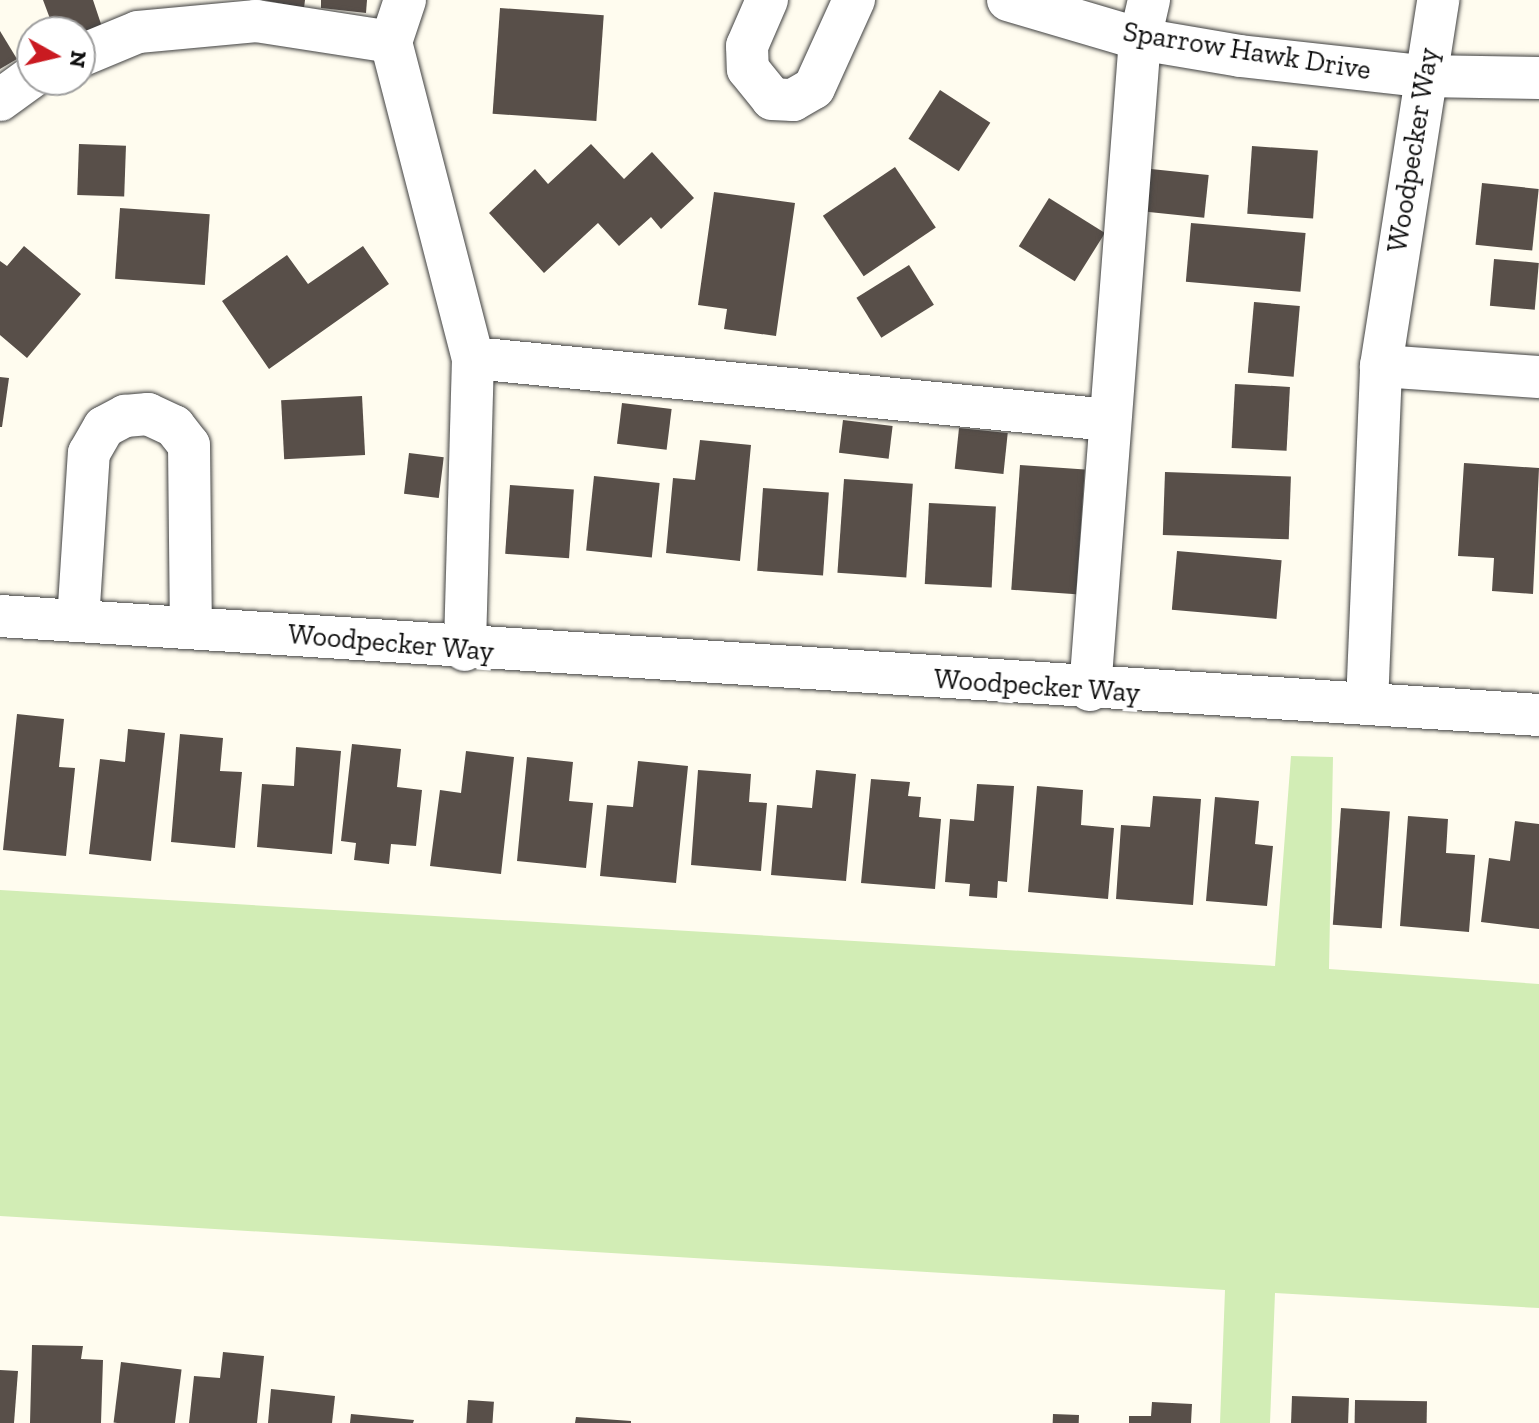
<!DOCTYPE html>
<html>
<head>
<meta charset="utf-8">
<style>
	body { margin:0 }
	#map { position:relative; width:1539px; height:1423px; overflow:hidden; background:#fffcef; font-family:"Zilla Slab",serif }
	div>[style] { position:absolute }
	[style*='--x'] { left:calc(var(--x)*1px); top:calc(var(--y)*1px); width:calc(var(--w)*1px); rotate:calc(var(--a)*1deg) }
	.green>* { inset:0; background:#d2edb5 }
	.building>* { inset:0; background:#584f49; transform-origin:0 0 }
	.roads { filter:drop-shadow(0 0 2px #414141) drop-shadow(0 0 2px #414141) }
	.minor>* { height:42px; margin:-21px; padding:0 21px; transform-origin:21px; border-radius:21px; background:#fff }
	span { translate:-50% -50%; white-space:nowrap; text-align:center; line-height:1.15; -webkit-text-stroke:8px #fff; paint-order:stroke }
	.street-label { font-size:28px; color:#0e0e0e }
	.north { position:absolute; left:16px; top:16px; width:80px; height:80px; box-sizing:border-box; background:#fff; border:2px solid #9f9f9f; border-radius:50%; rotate:98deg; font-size:22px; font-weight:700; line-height:32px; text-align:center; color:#0e0e0e }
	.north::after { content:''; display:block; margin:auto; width:28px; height:36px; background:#ca1a21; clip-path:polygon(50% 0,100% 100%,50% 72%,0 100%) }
</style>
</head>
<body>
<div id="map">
	<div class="green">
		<div style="clip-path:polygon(1291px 756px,1333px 757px,1329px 969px,1539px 984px,1539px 1308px,1275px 1293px,1270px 1423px,1220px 1423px,1225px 1290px,0 1216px,0 890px,1275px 966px)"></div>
	</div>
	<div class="building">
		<div style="clip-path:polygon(43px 0,93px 0,102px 27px,80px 35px,55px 32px)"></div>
		<div style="clip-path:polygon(263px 0,305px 0,304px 8px)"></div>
		<div style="clip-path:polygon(321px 0,367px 0,366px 13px,321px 8px)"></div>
		<div style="left:500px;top:8px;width:104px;height:106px;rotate:4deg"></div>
		<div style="clip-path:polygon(0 31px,17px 59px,0 69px)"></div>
		<div style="left:940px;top:90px;width:60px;height:58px;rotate:33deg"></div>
		<div style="left:79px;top:144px;width:47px;height:51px;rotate:2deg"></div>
		<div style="clip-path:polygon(591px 144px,624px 179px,652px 152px,694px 198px,661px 229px,651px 217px,619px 246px,598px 223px,544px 273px,489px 213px,535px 169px,548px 184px)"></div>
		<div style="left:1252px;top:146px;width:66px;height:68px;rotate:4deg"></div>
		<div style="left:895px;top:167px;width:73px;height:87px;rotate:56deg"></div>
		<div style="left:1151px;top:169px;width:58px;height:43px;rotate:6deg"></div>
		<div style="left:1482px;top:183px;width:57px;height:62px;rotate:6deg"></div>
		<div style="clip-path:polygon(714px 192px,795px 203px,776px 336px,724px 329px,727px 309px,698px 305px)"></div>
		<div style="left:1049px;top:198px;width:66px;height:57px;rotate:32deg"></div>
		<div style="left:120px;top:208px;width:90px;height:71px;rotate:4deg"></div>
		<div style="left:1191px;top:223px;width:115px;height:59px;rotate:5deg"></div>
		<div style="clip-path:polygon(24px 246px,81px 294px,27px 358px,0 335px,0 261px,7px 266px)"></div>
		<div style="clip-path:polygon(363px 246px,389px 284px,269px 369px,222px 301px,287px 255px,308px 284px)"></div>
		<div style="left:1494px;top:259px;width:45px;height:47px;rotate:5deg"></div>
		<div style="left:909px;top:265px;width:47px;height:62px;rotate:58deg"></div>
		<div style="left:1254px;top:302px;width:46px;height:71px;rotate:5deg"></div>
		<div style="clip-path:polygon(0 377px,9px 378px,2px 427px,0 427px)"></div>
		<div style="left:1235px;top:384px;width:55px;height:64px;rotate:3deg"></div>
		<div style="left:362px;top:396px;width:59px;height:81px;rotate:87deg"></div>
		<div style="left:622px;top:403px;width:50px;height:41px;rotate:7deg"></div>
		<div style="left:843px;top:420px;width:50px;height:33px;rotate:7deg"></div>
		<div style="left:959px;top:428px;width:49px;height:41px;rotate:6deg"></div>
		<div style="clip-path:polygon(700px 440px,751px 445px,740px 561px,666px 553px,673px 478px,695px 480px)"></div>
		<div style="left:409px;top:453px;width:35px;height:41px;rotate:7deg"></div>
		<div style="clip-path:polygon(1464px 463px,1539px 468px,1533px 594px,1492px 591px,1494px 558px,1458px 556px)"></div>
		<div style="left:1020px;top:465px;width:65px;height:125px;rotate:4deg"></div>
		<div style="left:1165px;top:472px;width:126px;height:63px;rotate:2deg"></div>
		<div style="left:594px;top:476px;width:66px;height:75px;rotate:6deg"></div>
		<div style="left:844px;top:479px;width:69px;height:94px;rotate:4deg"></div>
		<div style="left:510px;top:485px;width:64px;height:69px;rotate:4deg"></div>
		<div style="left:763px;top:488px;width:66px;height:83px;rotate:4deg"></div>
		<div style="left:929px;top:503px;width:67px;height:81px;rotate:3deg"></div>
		<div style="left:1177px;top:551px;width:105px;height:59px;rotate:5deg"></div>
		<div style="clip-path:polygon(17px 714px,64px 719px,59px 767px,75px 768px,66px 856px,3px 850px)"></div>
		<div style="clip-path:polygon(128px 729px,165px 733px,151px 861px,89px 854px,100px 759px,125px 762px)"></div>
		<div style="clip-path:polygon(180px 734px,223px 738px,220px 771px,242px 772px,235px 848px,171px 842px)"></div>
		<div style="clip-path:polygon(352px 744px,401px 749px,397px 787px,422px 790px,416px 846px,391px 844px,389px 864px,354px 860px,356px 843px,341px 841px)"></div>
		<div style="clip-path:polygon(296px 747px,341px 751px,332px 854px,257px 847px,262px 784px,294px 786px)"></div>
		<div style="clip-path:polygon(466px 751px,514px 757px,501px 874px,430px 866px,440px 790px,461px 793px)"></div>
		<div style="clip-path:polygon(527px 757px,573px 762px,569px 801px,593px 803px,586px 868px,517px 861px)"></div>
		<div style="clip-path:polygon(638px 761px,688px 766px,676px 883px,600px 876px,607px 805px,633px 807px)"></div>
		<div style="clip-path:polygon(698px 770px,751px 774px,749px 802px,767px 803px,761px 871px,691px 865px)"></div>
		<div style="clip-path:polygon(816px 770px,856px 774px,846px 881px,771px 875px,777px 805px,812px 808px)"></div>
		<div style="clip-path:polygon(871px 779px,910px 782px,908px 796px,921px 797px,919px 817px,941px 819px,935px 889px,861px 883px)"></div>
		<div style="clip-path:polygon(977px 784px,1014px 786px,1007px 882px,998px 881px,997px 898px,969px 896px,970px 884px,945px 882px,950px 819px,974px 821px)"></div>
		<div style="clip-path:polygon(1037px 786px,1083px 790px,1081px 825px,1114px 828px,1108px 899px,1028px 892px)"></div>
		<div style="clip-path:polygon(1153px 796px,1201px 799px,1193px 905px,1116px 899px,1121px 825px,1150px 827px)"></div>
		<div style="clip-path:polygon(1215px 797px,1259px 801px,1255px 844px,1273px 846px,1267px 906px,1206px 901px)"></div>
		<div style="left:1341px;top:808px;width:49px;height:117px;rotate:4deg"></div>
		<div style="clip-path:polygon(1408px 816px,1448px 819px,1446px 853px,1475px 855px,1469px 932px,1400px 926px)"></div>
		<div style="clip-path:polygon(1515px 821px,1539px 824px,1539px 929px,1481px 922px,1489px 858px,1510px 861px)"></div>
		<div style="clip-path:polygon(32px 1345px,83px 1346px,81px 1359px,103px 1360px,101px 1423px,30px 1423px)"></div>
		<div style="clip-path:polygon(223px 1352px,264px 1356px,257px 1423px,189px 1423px,194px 1376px,220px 1378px)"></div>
		<div style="left:121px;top:1362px;width:61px;height:61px;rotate:7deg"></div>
		<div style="clip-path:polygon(0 1370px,18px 1371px,14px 1423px,0 1423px)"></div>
		<div style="clip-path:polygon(271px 1389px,335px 1396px,332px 1423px,268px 1423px)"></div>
		<div style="left:1292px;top:1396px;width:57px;height:27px;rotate:2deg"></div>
		<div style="left:468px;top:1400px;width:26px;height:23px;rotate:4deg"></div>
		<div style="left:1355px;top:1400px;width:72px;height:23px;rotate:1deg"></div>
		<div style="clip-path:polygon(1152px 1402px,1192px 1404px,1191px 1423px,1129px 1423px,1129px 1416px,1151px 1416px)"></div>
		<div style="clip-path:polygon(351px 1414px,414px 1420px,413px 1423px,350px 1423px)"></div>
		<div style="left:1053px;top:1414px;width:26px;height:9px;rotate:2deg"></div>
		<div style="clip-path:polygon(576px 1417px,631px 1421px,631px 1423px,575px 1423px)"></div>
	</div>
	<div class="roads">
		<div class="minor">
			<div style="--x:405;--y:0;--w:44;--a:108.4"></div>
			<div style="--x:391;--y:42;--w:326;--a:75.5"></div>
			<div style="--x:473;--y:358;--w:292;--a:91.6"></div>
			<div style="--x:767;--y:0;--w:50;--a:113.5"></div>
			<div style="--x:747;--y:46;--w:23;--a:88"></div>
			<div style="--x:748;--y:69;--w:38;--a:51"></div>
			<div style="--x:772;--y:99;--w:21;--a:3"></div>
			<div style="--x:793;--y:100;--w:24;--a:-30"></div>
			<div style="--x:814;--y:88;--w:97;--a:-65.6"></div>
			<div style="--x:1008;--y:0;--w:138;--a:16.5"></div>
			<div style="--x:1140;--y:39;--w:101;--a:9.6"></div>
			<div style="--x:1240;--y:56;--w:183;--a:6.3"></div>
			<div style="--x:1422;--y:76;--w:117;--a:1"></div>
			<div style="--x:80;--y:56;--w:63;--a:-22.5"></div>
			<div style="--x:138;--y:32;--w:119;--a:-5.3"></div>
			<div style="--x:256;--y:21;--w:137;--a:8.8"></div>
			<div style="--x:0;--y:100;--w:39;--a:-36"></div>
			<div style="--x:473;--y:358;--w:640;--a:5.56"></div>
			<div style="--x:1381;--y:366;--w:158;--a:4"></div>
			<div style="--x:0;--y:616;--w:1542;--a:3.68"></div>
			<div style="--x:78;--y:621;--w:168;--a:-86.3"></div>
			<div style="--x:89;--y:453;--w:30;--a:-60"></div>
			<div style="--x:104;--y:427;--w:24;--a:-28"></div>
			<div style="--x:125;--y:416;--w:23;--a:-5"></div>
			<div style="--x:148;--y:414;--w:29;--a:25"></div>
			<div style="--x:174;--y:426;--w:24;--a:52"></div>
			<div style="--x:189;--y:445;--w:182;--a:89.4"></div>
			<div style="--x:1090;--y:690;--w:653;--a:-85.61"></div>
			<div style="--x:1140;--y:39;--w:40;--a:-77"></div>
			<div style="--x:1367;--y:704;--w:338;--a:-87.6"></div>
			<div style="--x:1381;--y:366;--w:370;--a:-81.1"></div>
		</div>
	</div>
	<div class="street-label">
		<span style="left:1247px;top:51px;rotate:9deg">Sparrow Hawk Drive</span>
		<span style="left:1413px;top:150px;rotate:-81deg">Woodpecker Way</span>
		<span style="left:391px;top:643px;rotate:5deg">Woodpecker Way</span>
		<span style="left:1037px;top:686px;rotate:4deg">Woodpecker Way</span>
	</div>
	<div class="north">N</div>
</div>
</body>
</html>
